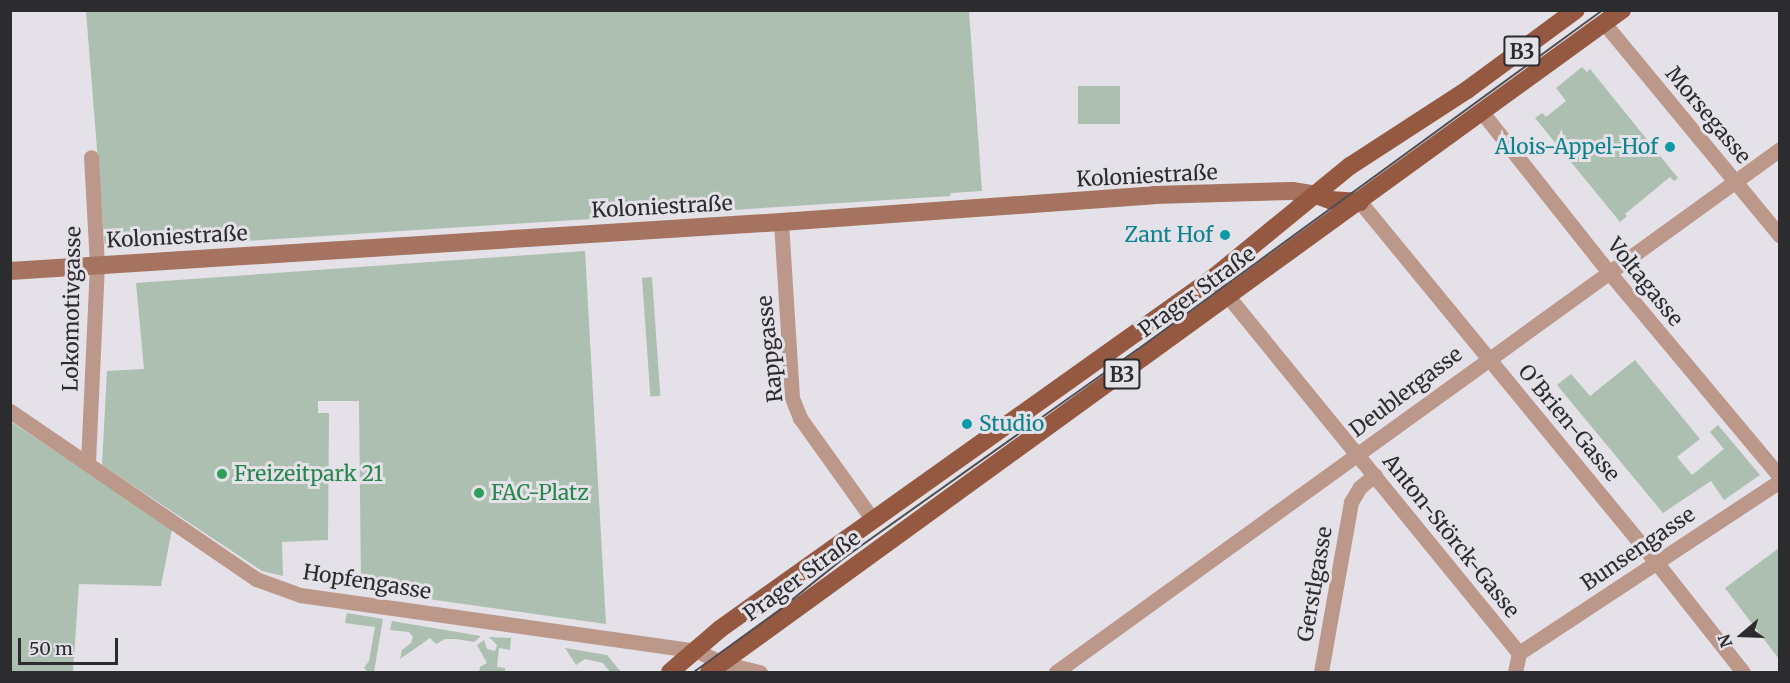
<!DOCTYPE html>
<html>
<head>
<meta charset="utf-8">
<style>
	body { margin:0 }
	#map { position:relative; width:1790px; height:683px; overflow:hidden; background:#e4e1e9; font-family:Merriweather,serif }
	div>[style] { position:absolute }
	[style*='--x'] { left:calc(var(--x)*1px); top:calc(var(--y)*1px); width:calc(var(--w)*1px); rotate:calc(var(--a)*1deg) }
	.green>* { inset:0; background:#adbfb0; transform-origin:0 0 }
	.street>* { height:15px; margin:-7.5px; padding:0 7.5px; transform-origin:7.5px; border-radius:7.5px; background:#bc988b }
	.secondary>* { height:18px; margin:-9px; padding:0 9px; transform-origin:9px; border-radius:9px; background:#a67360 }
	.primary>* { height:18px; margin:-9px; padding:0 9px; transform-origin:9px; border-radius:9px; background:#955841 }
	.tram>* { height:1.5px; margin:-0.75px; padding:0 0.75px; transform-origin:0.75px; border-radius:0.75px; background:#504e52 }
	.dots>* { width:16px; height:16px; translate:-50% -50%; box-sizing:border-box; border:3px solid #e4e1e9; border-radius:50% }
	span { translate:-50% -50%; white-space:nowrap; text-align:center; line-height:1.15; -webkit-text-stroke:6px #e4e1e9; paint-order:stroke }
	.shield-label span { padding:2px 4px; background:#e4e1e9; border:2px solid; border-radius:4px; -webkit-text-stroke-width:0 }
	.shield-label { font-size:20px; color:#2c2b2e; font-weight:700 }
	.street-label { font-size:21px; color:#2c2b2e }
	.culture-label { font-size:21px; color:#0d838f }
	.right { translate:-100% -50%; text-align:right }
	.left { translate:0 -50%; text-align:left }
	.leisure-label { font-size:21px; color:#27864d }
	.frame { position:absolute; inset:0; border:12px solid #2c2b2e; pointer-events:none }
	.north { position:absolute; left:1712px; top:605px; width:60px; height:60px; -webkit-text-stroke:4px #e4e1e9; paint-order:stroke; rotate:251deg; font-size:16px; font-weight:700; line-height:24px; text-align:center; color:#2c2b2e }
	.north::after { content:''; display:block; margin:auto; width:21px; height:27px; background:#2c2b2e; clip-path:polygon(50% 0,100% 100%,50% 72%,0 100%) }
	.scale { position:absolute; left:18px; top:638px; width:100px; height:27px; box-sizing:border-box; border:3px solid #2c2b2e; border-top:0; padding-left:8px; font-size:18px; line-height:21px; white-space:nowrap; color:#2c2b2e; -webkit-text-stroke:4px #e4e1e9; paint-order:stroke }
</style>
</head>
<body>
<div id="map">
	<div class="green">
		<div style="clip-path:polygon(86px 11px,969px 11px,982px 191px,951px 193px,950px 196px,105px 250px)"></div>
		<div style="clip-path:polygon(1582px 67px,1587px 72px,1590px 69px,1678px 178px,1674px 181px,1670px 177px,1625px 214px,1627px 216px,1620px 222px,1535px 118px,1542px 113px,1546px 117px,1566px 101px,1556px 88px)"></div>
		<div style="left:1078px;top:86px;width:42px;height:38px"></div>
		<div style="clip-path:polygon(585px 251px,606px 624px,407px 596px,407px 594px,361px 586px,359px 401px,318px 401px,318px 413px,329px 413px,328px 540px,282px 542px,283px 576px,262px 571px,102px 465px,107px 371px,144px 369px,136px 283px)"></div>
		<div style="left:652px;top:277px;width:119px;height:10px;rotate:86deg"></div>
		<div style="clip-path:polygon(1635px 360px,1700px 439px,1677px 457px,1692px 475px,1724px 449px,1710px 432px,1718px 425px,1760px 475px,1724px 500px,1711px 481px,1663px 513px,1557px 385px,1571px 374px,1590px 396px)"></div>
		<div style="clip-path:polygon(10px 421px,172px 529px,161px 586px,79px 584px,73px 672px,11px 672px)"></div>
		<div style="clip-path:polygon(1779px 548px,1779px 659px,1725px 588px)"></div>
		<div style="clip-path:polygon(347px 613px,383px 619px,374px 672px,368px 672px,364px 668px,369px 661px,375px 627px,345px 623px)"></div>
		<div style="clip-path:polygon(392px 621px,481px 636px,474px 642px,456px 639px,445px 639px,436px 644px,430px 638px,400px 659px,402px 650px,411px 643px,413px 637px,409px 632px,390px 630px)"></div>
		<div style="clip-path:polygon(489px 637px,511px 638px,510px 650px,499px 648px,497px 667px,505px 668px,505px 672px,479px 672px,480px 667px,487px 663px,477px 645px,484px 640px,487px 649px,495px 651px,497px 645px)"></div>
		<div style="clip-path:polygon(565px 648px,607px 655px,621px 672px,610px 672px,603px 663px,585px 659px,576px 665px)"></div>
	</div>
	<div class="street">
		<div style="--x:1604;--y:23;--w:276;--a:50.4"></div>
		<div style="--x:1481;--y:111;--w:204;--a:51.6"></div>
		<div style="--x:1608;--y:271;--w:268;--a:50.1"></div>
		<div style="--x:1360;--y:202;--w:466;--a:50.6"></div>
		<div style="--x:1656;--y:562;--w:140;--a:51.7"></div>
		<div style="--x:781;--y:222;--w:176;--a:86.4"></div>
		<div style="--x:792;--y:398;--w:22;--a:68"></div>
		<div style="--x:800;--y:418;--w:125;--a:54.4"></div>
		<div style="--x:1213;--y:278;--w:484;--a:50.8"></div>
		<div style="--x:10;--y:411;--w:298;--a:34.3"></div>
		<div style="--x:256;--y:579;--w:47;--a:20"></div>
		<div style="--x:300;--y:595;--w:401;--a:8"></div>
		<div style="--x:697;--y:651;--w:29;--a:25"></div>
		<div style="--x:723;--y:663;--w:38;--a:14"></div>
		<div style="--x:88;--y:462;--w:198;--a:-87.4"></div>
		<div style="--x:97;--y:264;--w:107;--a:-93.2"></div>
		<div style="--x:1519;--y:653;--w:313;--a:-33.4"></div>
		<div style="--x:1056;--y:672;--w:893;--a:-35.84"></div>
		<div style="--x:1321;--y:672;--w:173;--a:-80"></div>
		<div style="--x:1351;--y:502;--w:17;--a:-59"></div>
		<div style="--x:1360;--y:487;--w:19;--a:-39"></div>
		<div style="--x:1515;--y:672;--w:19;--a:-78"></div>
	</div>
	<div class="secondary">
		<div style="--x:10;--y:271;--w:773;--a:-3.64"></div>
		<div style="--x:781;--y:222;--w:374;--a:-4.1"></div>
		<div style="--x:1154;--y:195;--w:138;--a:-1.7"></div>
		<div style="--x:1292;--y:191;--w:24;--a:9"></div>
	</div>
	<div class="primary">
		<div style="--x:1316;--y:195;--w:15;--a:20"></div>
		<div style="--x:1330;--y:200;--w:30;--a:4"></div>
		<div style="--x:670;--y:672;--w:66;--a:-40.7"></div>
		<div style="--x:720;--y:629;--w:605;--a:-35.45"></div>
		<div style="--x:1213;--y:278;--w:177;--a:-39.3"></div>
		<div style="--x:1350;--y:166;--w:140;--a:-33"></div>
		<div style="--x:1467;--y:90;--w:135;--a:-36.3"></div>
		<div style="--x:709;--y:672;--w:1128;--a:-35.95"></div>
	</div>
	<div class="tram">
		<div style="--x:694;--y:672;--w:102;--a:-35.9"></div>
		<div style="--x:777;--y:612;--w:86;--a:-38.9"></div>
		<div style="--x:844;--y:558;--w:359;--a:-35.4"></div>
		<div style="--x:1137;--y:350;--w:577;--a:-36.12"></div>
	</div>
	<div class="dots">
		<div style="left:1670px;top:147px;background:#0f9aa8"></div>
		<div style="left:1225px;top:235px;background:#0f9aa8"></div>
		<div style="left:967px;top:424px;background:#0f9aa8"></div>
		<div style="left:222px;top:474px;background:#2e9e5b"></div>
		<div style="left:479px;top:493px;background:#2e9e5b"></div>
	</div>
	<div class="shield-label">
		<span style="left:1522px;top:51px">B3</span>
		<span style="left:1122px;top:374px">B3</span>
	</div>
	<div class="street-label">
		<span style="left:1708px;top:115px;rotate:50deg">Morsegasse</span>
		<span style="left:1147px;top:176px;rotate:-3deg">Koloniestraße</span>
		<span style="left:662px;top:207px;rotate:-3deg">Koloniestraße</span>
		<span style="left:177px;top:237px;rotate:-3deg">Koloniestraße</span>
		<span style="left:1645px;top:282px;rotate:51deg">Voltagasse</span>
		<span style="left:1197px;top:292px;rotate:-36deg">Prager Straße</span>
		<span style="left:72px;top:309px;rotate:-89deg">Lokomotivgasse</span>
		<span style="left:770px;top:349px;rotate:-96deg">Rappgasse</span>
		<span style="left:1406px;top:392px;rotate:-37deg">Deublergasse</span>
		<span style="left:1569px;top:423px;rotate:50deg">O'Brien-Gasse</span>
		<span style="left:1451px;top:536px;rotate:51deg">Anton-Störck-Gasse</span>
		<span style="left:1638px;top:549px;rotate:-34deg">Bunsengasse</span>
		<span style="left:802px;top:576px;rotate:-36deg">Prager Straße</span>
		<span style="left:367px;top:582px;rotate:9deg">Hopfengasse</span>
		<span style="left:1315px;top:584px;rotate:-80deg">Gerstlgasse</span>
	</div>
	<div class="culture-label">
		<span class="right" style="left:1658px;top:147px">Alois-Appel-Hof</span>
		<span class="right" style="left:1213px;top:235px">Zant Hof</span>
		<span class="left" style="left:979px;top:424px">Studio</span>
	</div>
	<div class="leisure-label">
		<span class="left" style="left:234px;top:474px">Freizeitpark 21</span>
		<span class="left" style="left:491px;top:493px">FAC-Platz</span>
	</div>
	<div class="frame"></div>
	<div class="north">N</div>
	<div class="scale">50 m</div>
</div>
</body>
</html>
